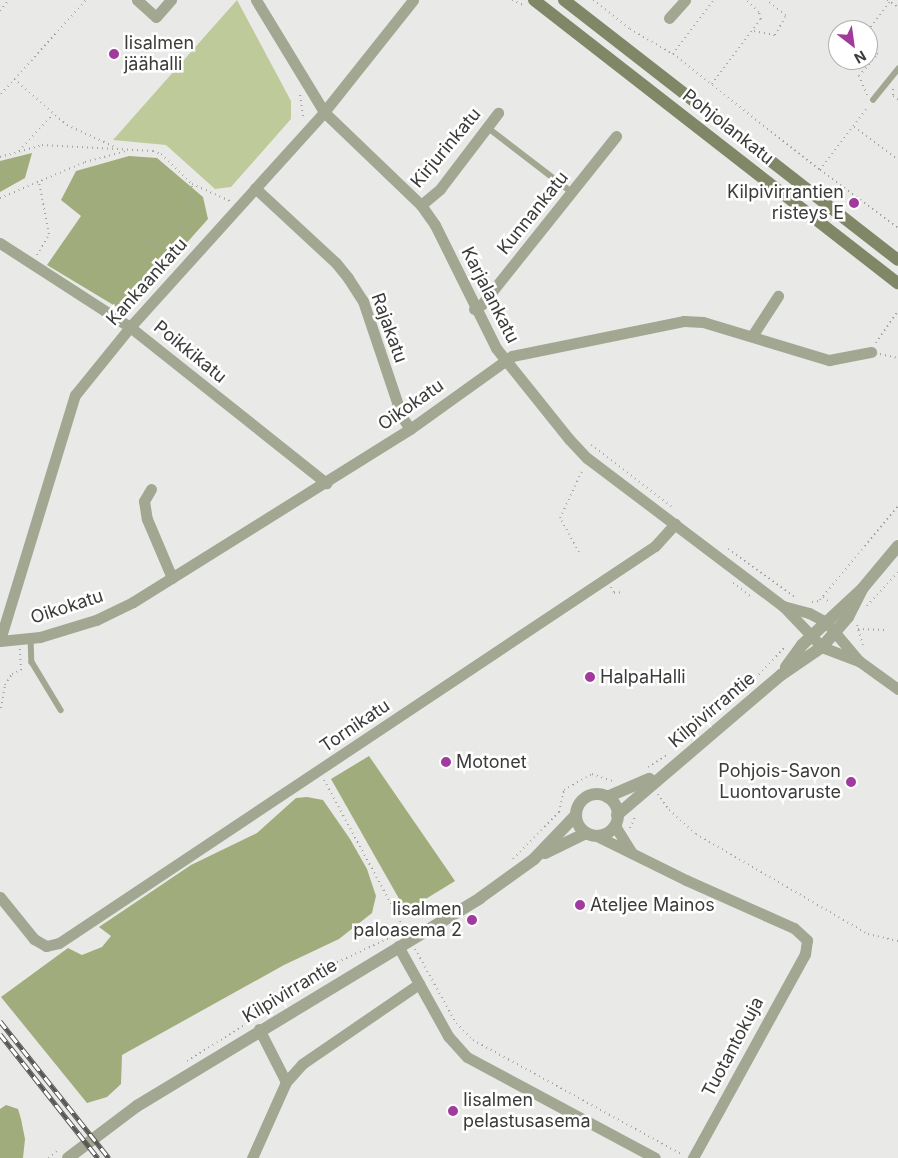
<!DOCTYPE html>
<html>
<head>
<meta charset="utf-8">
<style>
	body { margin:0 }
	#map { position:relative; width:898px; height:1158px; overflow:hidden; background:#e9eae7; font-family:Inter,sans-serif }
	div>[style] { position:absolute }
	[style*='--x'] { left:calc(var(--x)*1px); top:calc(var(--y)*1px); width:calc(var(--w)*1px); rotate:calc(var(--a)*1deg) }
	.green>* { inset:0; background:#beca99 }
	.forest>* { inset:0; background:#a0ac7b }
	.path>* { height:2px; margin-top:-1px; transform-origin:0; background:repeating-linear-gradient(90deg,#a3a4a2 0 1px,transparent 0 5px) }
	.service>* { height:5.5px; margin:-2.75px; padding:0 2.75px; transform-origin:2.75px; border-radius:2.75px; background:#a2a792 }
	.minor>* { height:11px; margin:-5.5px; padding:0 5.5px; transform-origin:5.5px; border-radius:5.5px; background:#a2a792 }
	.tertiary>* { height:12px; margin:-6px; padding:0 6px; transform-origin:6px; border-radius:6px; background:#a2a792 }
	.tertiary>.ring { margin:-6px; padding:0; box-sizing:content-box; background:none; border:12px solid #a2a792; border-radius:50% }
	.secondary>* { height:12px; margin:-6px; padding:0 6px; transform-origin:6px; border-radius:6px; background:#7f8767 }
	.rail>* { height:5px; margin-top:-2.5px; transform-origin:0; background:repeating-linear-gradient(90deg,#fff 0 9px,#575756 0 18px); box-sizing:border-box; border-block:1px solid #575756 }
	.dots>* { width:14px; height:14px; translate:-50% -50%; box-sizing:border-box; border:2px solid #fff; border-radius:50% }
	span { translate:-50% -50%; white-space:nowrap; text-align:center; line-height:1.15; -webkit-text-stroke:5px #fff; paint-order:stroke }
	.poi-label { font-size:18px; color:#3b3b3a }
	.left { translate:0 -50%; text-align:left }
	.right { translate:-100% -50%; text-align:right }
	.street-label { font-size:18px; color:#3b3b3a }
	.north { position:absolute; left:828px; top:20px; width:50px; height:50px; box-sizing:border-box; background:#fff; border:1px solid #b1b1b0; border-radius:50%; rotate:150deg; font-size:14px; font-weight:700; line-height:20px; text-align:center; color:#3b3b3a }
	.north::after { content:''; display:block; margin:auto; width:18px; height:22px; background:#a13a9d; clip-path:polygon(50% 0,100% 100%,50% 72%,0 100%) }
</style>
</head>
<body>
<div id="map">
	<div class="green">
		<div style="clip-path:polygon(237px 0,291px 101px,291px 119px,231px 187px,215px 189px,166px 145px,113px 140px)"></div>
	</div>
	<div class="forest">
		<div style="clip-path:polygon(32px 153px,25px 178px,0 192px,0 161px)"></div>
		<div style="clip-path:polygon(129px 156px,157px 158px,203px 197px,208px 219px,125px 312px,47px 265px,81px 216px,61px 200px,76px 171px)"></div>
		<div style="clip-path:polygon(369px 756px,455px 881px,406px 911px,331px 779px)"></div>
		<div style="clip-path:polygon(307px 797px,323px 800px,350px 839px,367px 869px,376px 896px,372px 913px,339px 939px,284px 965px,122px 1055px,121px 1084px,107px 1097px,87px 1103px,1px 997px,68px 948px,82px 955px,102px 947px,111px 936px,99px 927px,191px 865px,257px 833px,296px 798px)"></div>
		<div style="clip-path:polygon(6px 1105px,18px 1109px,21px 1119px,25px 1139px,23px 1158px,0 1158px,0 1109px)"></div>
	</div>
	<div class="path">
		<div style="--x:512;--y:0;--w:12;--a:24"></div>
		<div style="--x:593;--y:0;--w:47;--a:38.1"></div>
		<div style="--x:630;--y:29;--w:50;--a:30.2"></div>
		<div style="--x:673;--y:54;--w:187;--a:38.3"></div>
		<div style="--x:820;--y:170;--w:97;--a:36.6"></div>
		<div style="--x:887;--y:0;--w:13;--a:32"></div>
		<div style="--x:0;--y:11;--w:14;--a:-51"></div>
		<div style="--x:754;--y:31;--w:21;--a:11"></div>
		<div style="--x:775;--y:35;--w:23;--a:-61"></div>
		<div style="--x:786;--y:15;--w:24;--a:-142"></div>
		<div style="--x:868;--y:31;--w:36;--a:-53"></div>
		<div style="--x:673;--y:54;--w:68;--a:-52.8"></div>
		<div style="--x:14;--y:79;--w:70;--a:41"></div>
		<div style="--x:67;--y:125;--w:55;--a:24.7"></div>
		<div style="--x:712;--y:84;--w:81;--a:-53"></div>
		<div style="--x:761;--y:19;--w:7;--a:-106"></div>
		<div style="--x:759;--y:12;--w:18;--a:-137"></div>
		<div style="--x:893;--y:89;--w:7;--a:90"></div>
		<div style="--x:893;--y:96;--w:6;--a:39"></div>
		<div style="--x:1;--y:94;--w:127;--a:-47.9"></div>
		<div style="--x:300;--y:95;--w:22;--a:82"></div>
		<div style="--x:867;--y:95;--w:21;--a:-113"></div>
		<div style="--x:859;--y:76;--w:29;--a:-49"></div>
		<div style="--x:878;--y:54;--w:13;--a:-141"></div>
		<div style="--x:854;--y:127;--w:55;--a:36.9"></div>
		<div style="--x:19;--y:151;--w:50;--a:-47.4"></div>
		<div style="--x:0;--y:157;--w:44;--a:-15.9"></div>
		<div style="--x:42;--y:145;--w:111;--a:3.1"></div>
		<div style="--x:153;--y:151;--w:9;--a:21"></div>
		<div style="--x:161;--y:154;--w:43;--a:44.1"></div>
		<div style="--x:192;--y:184;--w:42;--a:24.1"></div>
		<div style="--x:820;--y:170;--w:79;--a:-52.7"></div>
		<div style="--x:0;--y:198;--w:92;--a:-23"></div>
		<div style="--x:85;--y:162;--w:42;--a:-15"></div>
		<div style="--x:136;--y:223;--w:17;--a:69"></div>
		<div style="--x:142;--y:239;--w:14;--a:34"></div>
		<div style="--x:154;--y:247;--w:14;--a:-21"></div>
		<div style="--x:167;--y:242;--w:38;--a:-51"></div>
		<div style="--x:191;--y:212;--w:28;--a:-88"></div>
		<div style="--x:37;--y:255;--w:24;--a:-60"></div>
		<div style="--x:49;--y:234;--w:53;--a:-100.9"></div>
		<div style="--x:876;--y:343;--w:40;--a:-56"></div>
		<div style="--x:880;--y:354;--w:18;--a:13"></div>
		<div style="--x:591;--y:445;--w:102;--a:37.4"></div>
		<div style="--x:728;--y:549;--w:82;--a:35.6"></div>
		<div style="--x:579;--y:552;--w:39;--a:-119"></div>
		<div style="--x:560;--y:518;--w:54;--a:-64.9"></div>
		<div style="--x:733;--y:583;--w:23;--a:38"></div>
		<div style="--x:611;--y:587;--w:7;--a:63"></div>
		<div style="--x:614;--y:593;--w:9;--a:-6"></div>
		<div style="--x:823;--y:597;--w:9;--a:41"></div>
		<div style="--x:820;--y:600;--w:122;--a:-50.3"></div>
		<div style="--x:812;--y:602;--w:7;--a:-8"></div>
		<div style="--x:867;--y:606;--w:46;--a:-47.6"></div>
		<div style="--x:857;--y:625;--w:25;--a:74"></div>
		<div style="--x:858;--y:629;--w:28;--a:2"></div>
		<div style="--x:745;--y:689;--w:58;--a:-46.4"></div>
		<div style="--x:1;--y:708;--w:23;--a:-80"></div>
		<div style="--x:5;--y:685;--w:13;--a:-58"></div>
		<div style="--x:12;--y:674;--w:10;--a:-24"></div>
		<div style="--x:21;--y:670;--w:21;--a:-93"></div>
		<div style="--x:648;--y:767;--w:25;--a:-32"></div>
		<div style="--x:324;--y:780;--w:170;--a:61.6"></div>
		<div style="--x:658;--y:794;--w:19;--a:55"></div>
		<div style="--x:669;--y:810;--w:36;--a:42"></div>
		<div style="--x:696;--y:834;--w:199;--a:30.2"></div>
		<div style="--x:868;--y:934;--w:31;--a:13"></div>
		<div style="--x:630;--y:828;--w:12;--a:-66"></div>
		<div style="--x:513;--y:859;--w:66;--a:-45.6"></div>
		<div style="--x:559;--y:812;--w:23;--a:-77"></div>
		<div style="--x:564;--y:790;--w:32;--a:-30"></div>
		<div style="--x:592;--y:774;--w:21;--a:19"></div>
		<div style="--x:415;--y:949;--w:85;--a:61"></div>
		<div style="--x:456;--y:1023;--w:24;--a:45"></div>
		<div style="--x:473;--y:1040;--w:239;--a:28.7"></div>
		<div style="--x:255;--y:1018;--w:70;--a:-38"></div>
		<div style="--x:310;--y:975;--w:87;--a:-25.1"></div>
		<div style="--x:187;--y:1061;--w:75;--a:-32"></div>
		<div style="--x:48;--y:1158;--w:13;--a:-39"></div>
	</div>
	<div class="service">
		<div style="--x:873;--y:100;--w:40;--a:-51"></div>
		<div style="--x:487;--y:127;--w:108;--a:37.5"></div>
		<div style="--x:31;--y:638;--w:24;--a:88"></div>
		<div style="--x:32;--y:662;--w:56;--a:58.9"></div>
	</div>
	<div class="minor">
		<div style="--x:137;--y:0;--w:25;--a:42"></div>
		<div style="--x:156;--y:17;--w:23;--a:-49"></div>
		<div style="--x:256;--y:0;--w:131;--a:58.7"></div>
		<div style="--x:324;--y:112;--w:134;--a:43.8"></div>
		<div style="--x:421;--y:205;--w:24;--a:55"></div>
		<div style="--x:435;--y:225;--w:137;--a:63.6"></div>
		<div style="--x:496;--y:348;--w:117;--a:51.3"></div>
		<div style="--x:569;--y:439;--w:26;--a:47"></div>
		<div style="--x:587;--y:458;--w:246;--a:37.1"></div>
		<div style="--x:783;--y:606;--w:57;--a:46.4"></div>
		<div style="--x:822;--y:647;--w:40;--a:21"></div>
		<div style="--x:859;--y:661;--w:51;--a:-130.2"></div>
		<div style="--x:826;--y:622;--w:19;--a:-152"></div>
		<div style="--x:809;--y:613;--w:27;--a:-165"></div>
		<div style="--x:669;--y:18;--w:24;--a:-48"></div>
		<div style="--x:255;--y:188;--w:110;--a:42.8"></div>
		<div style="--x:336;--y:263;--w:19;--a:51"></div>
		<div style="--x:348;--y:278;--w:27;--a:57"></div>
		<div style="--x:363;--y:301;--w:122;--a:71.4"></div>
		<div style="--x:402;--y:417;--w:14;--a:56"></div>
		<div style="--x:421;--y:205;--w:25;--a:-40"></div>
		<div style="--x:440;--y:189;--w:96;--a:-52.7"></div>
		<div style="--x:0;--y:243;--w:155;--a:32.9"></div>
		<div style="--x:130;--y:327;--w:251;--a:38.5"></div>
		<div style="--x:474;--y:309;--w:9;--a:-32"></div>
		<div style="--x:482;--y:304;--w:215;--a:-51.4"></div>
		<div style="--x:752;--y:336;--w:48;--a:-57"></div>
		<div style="--x:151;--y:489;--w:14;--a:120"></div>
		<div style="--x:144;--y:501;--w:18;--a:81"></div>
		<div style="--x:147;--y:519;--w:64;--a:67"></div>
		<div style="--x:0;--y:640;--w:256;--a:-73"></div>
		<div style="--x:75;--y:395;--w:87;--a:-51"></div>
		<div style="--x:130;--y:327;--w:290;--a:-47.9"></div>
		<div style="--x:324;--y:112;--w:143;--a:-51.5"></div>
		<div style="--x:0;--y:641;--w:40;--a:-5.7"></div>
		<div style="--x:40;--y:637;--w:59;--a:-16.9"></div>
		<div style="--x:96;--y:620;--w:41;--a:-25.9"></div>
		<div style="--x:133;--y:602;--w:327;--a:-32"></div>
		<div style="--x:410;--y:429;--w:125;--a:-35.6"></div>
		<div style="--x:512;--y:356;--w:176;--a:-11.5"></div>
		<div style="--x:684;--y:321;--w:19;--a:3"></div>
		<div style="--x:703;--y:322;--w:132;--a:16.8"></div>
		<div style="--x:829;--y:360;--w:43;--a:-10.8"></div>
		<div style="--x:859;--y:661;--w:48;--a:35.7"></div>
		<div style="--x:615;--y:826;--w:32;--a:58"></div>
		<div style="--x:597;--y:836;--w:99;--a:26.3"></div>
		<div style="--x:686;--y:880;--w:118;--a:24"></div>
		<div style="--x:794;--y:928;--w:18;--a:43"></div>
		<div style="--x:807;--y:940;--w:14;--a:98"></div>
		<div style="--x:805;--y:954;--w:233;--a:118.8"></div>
		<div style="--x:0;--y:897;--w:54;--a:51"></div>
		<div style="--x:34;--y:939;--w:14;--a:30"></div>
		<div style="--x:46;--y:946;--w:13;--a:-13"></div>
		<div style="--x:59;--y:943;--w:716;--a:-33.67"></div>
		<div style="--x:655;--y:546;--w:30;--a:-48"></div>
		<div style="--x:398;--y:946;--w:103;--a:60.9"></div>
		<div style="--x:448;--y:1036;--w:28;--a:48"></div>
		<div style="--x:467;--y:1057;--w:213;--a:28.2"></div>
		<div style="--x:259;--y:1029;--w:59;--a:63"></div>
		<div style="--x:252;--y:1158;--w:83;--a:-65.9"></div>
		<div style="--x:286;--y:1082;--w:24;--a:-48"></div>
		<div style="--x:302;--y:1064;--w:142;--a:-34.4"></div>
	</div>
	<div class="tertiary">
		<div style="--x:786;--y:667;--w:27;--a:-54"></div>
		<div style="--x:802;--y:645;--w:82;--a:-43"></div>
		<div style="--x:862;--y:589;--w:56;--a:-50.1"></div>
		<div class="ring" style="left:576px;top:794px;width:30px;height:30px"></div>
		<div style="--x:607;--y:797;--w:46;--a:-23.2"></div>
		<div style="--x:617;--y:815;--w:216;--a:-40.5"></div>
		<div style="--x:781;--y:675;--w:50;--a:-34.3"></div>
		<div style="--x:822;--y:647;--w:40;--a:-49"></div>
		<div style="--x:848;--y:617;--w:31;--a:-63"></div>
		<div style="--x:545;--y:853;--w:46;--a:-26"></div>
		<div style="--x:68;--y:1158;--w:86;--a:-37"></div>
		<div style="--x:137;--y:1106;--w:401;--a:-31.2"></div>
		<div style="--x:480;--y:898;--w:67;--a:-35.8"></div>
		<div style="--x:534;--y:859;--w:61;--a:-46.3"></div>
	</div>
	<div class="secondary">
		<div style="--x:534;--y:0;--w:461;--a:37.9"></div>
		<div style="--x:564;--y:0;--w:423;--a:37.9"></div>
	</div>
	<div class="rail">
		<div style="--x:0;--y:1021;--w:175;--a:51.5"></div>
		<div style="--x:0;--y:1034;--w:158;--a:51.7"></div>
	</div>
	<div class="dots">
		<div style="left:114px;top:54px;background:#a13a9d"></div>
		<div style="left:854px;top:203px;background:#a13a9d"></div>
		<div style="left:590px;top:677px;background:#a13a9d"></div>
		<div style="left:446px;top:762px;background:#a13a9d"></div>
		<div style="left:851px;top:782px;background:#a13a9d"></div>
		<div style="left:580px;top:905px;background:#a13a9d"></div>
		<div style="left:472px;top:920px;background:#a13a9d"></div>
		<div style="left:453px;top:1111px;background:#a13a9d"></div>
	</div>
	<div class="poi-label">
		<span class="left" style="left:124px;top:54px">Iisalmen<br>jäähalli</span>
		<span class="right" style="left:844px;top:203px">Kilpivirrantien<br>risteys E</span>
		<span class="left" style="left:600px;top:677px">HalpaHalli</span>
		<span class="left" style="left:456px;top:762px">Motonet</span>
		<span class="right" style="left:841px;top:782px">Pohjois-Savon<br>Luontovaruste</span>
		<span class="left" style="left:590px;top:905px">Ateljee Mainos</span>
		<span class="right" style="left:462px;top:920px">Iisalmen<br>paloasema 2</span>
		<span class="left" style="left:463px;top:1111px">Iisalmen<br>pelastusasema</span>
	</div>
	<div class="street-label">
		<span style="left:728px;top:127px;rotate:38deg">Pohjolankatu</span>
		<span style="left:446px;top:148px;rotate:-50deg">Kirjurinkatu</span>
		<span style="left:533px;top:213px;rotate:-51deg">Kunnankatu</span>
		<span style="left:147px;top:282px;rotate:-48deg">Kankaankatu</span>
		<span style="left:490px;top:295px;rotate:63deg">Karjalankatu</span>
		<span style="left:389px;top:328px;rotate:70deg">Rajakatu</span>
		<span style="left:190px;top:352px;rotate:39deg">Poikkikatu</span>
		<span style="left:411px;top:405px;rotate:-35deg">Oikokatu</span>
		<span style="left:67px;top:607px;rotate:-18deg">Oikokatu</span>
		<span style="left:712px;top:710px;rotate:-40deg">Kilpivirrantie</span>
		<span style="left:355px;top:726px;rotate:-34deg">Tornikatu</span>
		<span style="left:290px;top:991px;rotate:-31deg">Kilpivirrantie</span>
		<span style="left:733px;top:1047px;rotate:-62deg">Tuotantokuja</span>
	</div>
	<div class="north">N</div>
</div>
</body>
</html>
